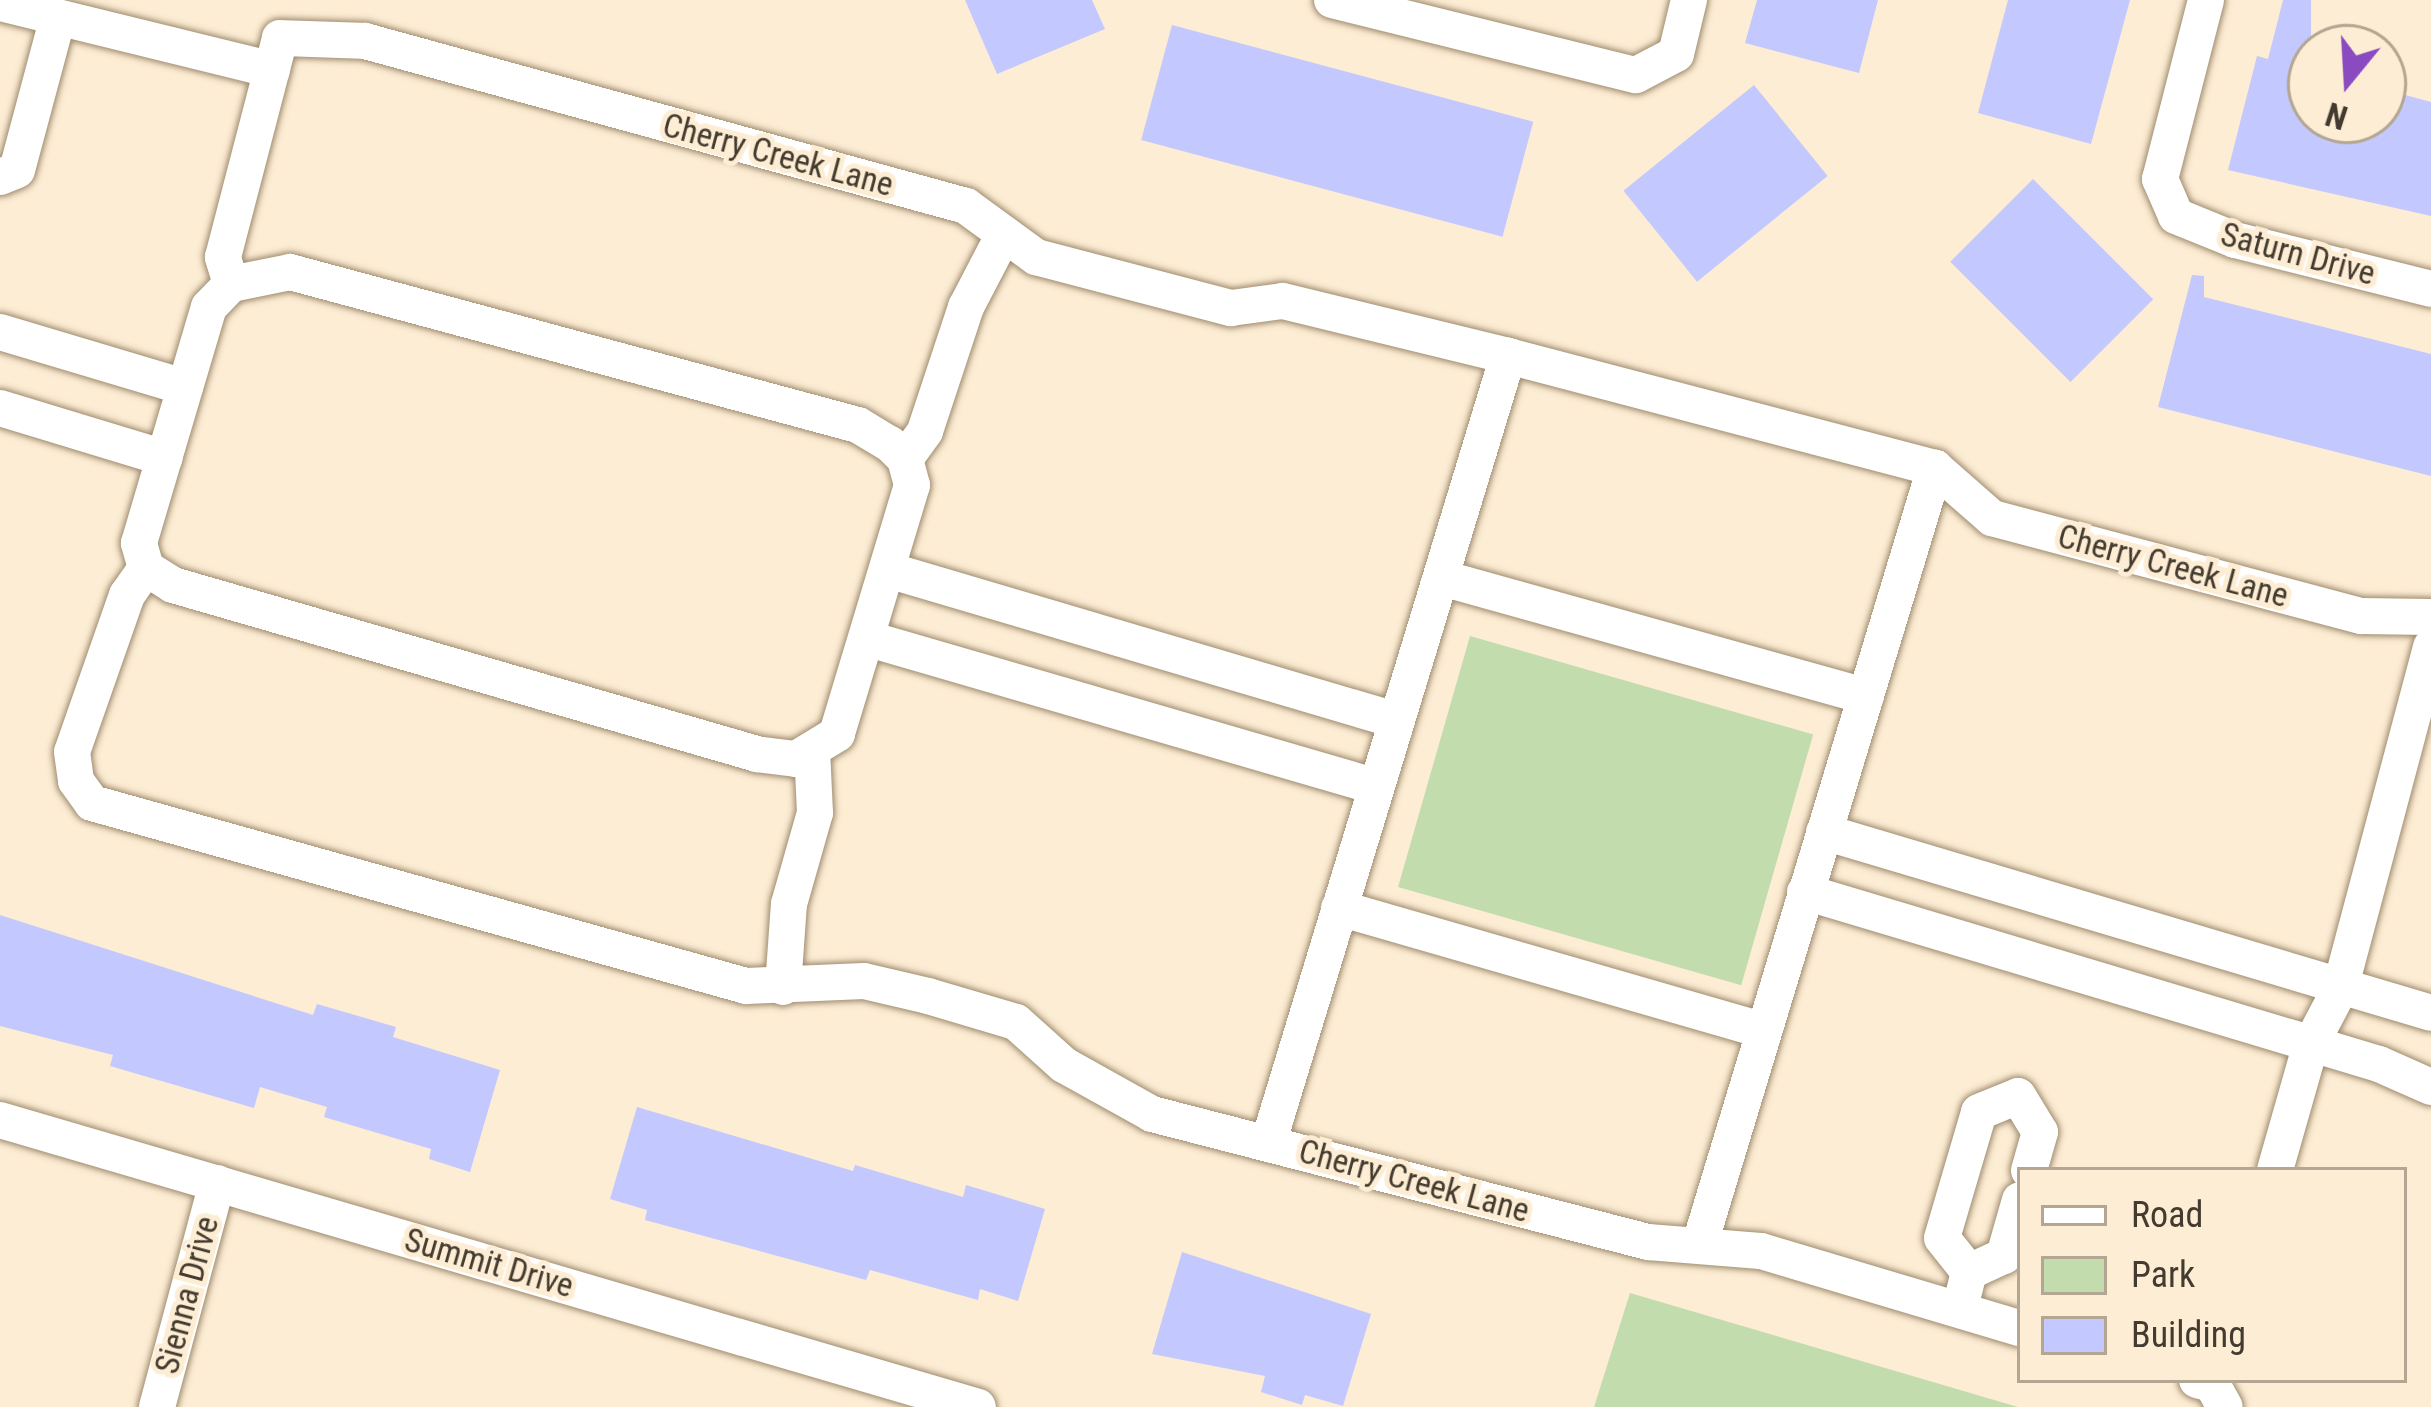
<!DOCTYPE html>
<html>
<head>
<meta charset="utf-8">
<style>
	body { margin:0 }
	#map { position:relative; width:2431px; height:1407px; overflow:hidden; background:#fdedd4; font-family:"Roboto Condensed",sans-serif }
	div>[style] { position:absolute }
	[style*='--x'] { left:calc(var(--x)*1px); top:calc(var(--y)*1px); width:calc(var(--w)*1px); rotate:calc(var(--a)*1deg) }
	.green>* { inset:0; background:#c2dcad; transform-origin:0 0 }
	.building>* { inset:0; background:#c3c8fe; transform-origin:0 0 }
	.roads { filter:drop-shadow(0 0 3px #9f8c6f) drop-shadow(0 0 3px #9f8c6f) }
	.street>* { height:36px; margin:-18px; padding:0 18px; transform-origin:18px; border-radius:18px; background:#fff }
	span { translate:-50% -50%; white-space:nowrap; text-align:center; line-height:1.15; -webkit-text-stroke:10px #fdedd4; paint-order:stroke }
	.street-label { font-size:33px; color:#433b2f }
	.legend { position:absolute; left:2017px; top:1167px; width:390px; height:216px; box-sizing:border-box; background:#fdedd4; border:3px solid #b3a692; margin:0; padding:15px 21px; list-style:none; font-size:36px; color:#433b2f }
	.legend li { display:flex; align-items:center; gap:24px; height:60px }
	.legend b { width:60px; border:3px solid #b3a692 }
	.north { position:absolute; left:2287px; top:24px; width:120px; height:120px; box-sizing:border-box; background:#fdedd4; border:3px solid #b3a692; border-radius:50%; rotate:198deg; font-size:33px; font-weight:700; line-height:48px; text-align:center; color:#433b2f }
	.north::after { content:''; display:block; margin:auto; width:42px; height:54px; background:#8b4bc0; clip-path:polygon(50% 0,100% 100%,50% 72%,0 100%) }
</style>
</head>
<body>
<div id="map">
	<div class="green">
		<div style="left:1470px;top:636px;width:357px;height:261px;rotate:16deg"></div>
		<div style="clip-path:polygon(1630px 1293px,2018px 1407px,1594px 1407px)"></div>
	</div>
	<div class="building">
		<div style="clip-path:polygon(965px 0,1092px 0,1105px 29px,997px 74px)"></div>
		<div style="clip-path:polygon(1757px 0,1878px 0,1859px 73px,1745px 43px)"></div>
		<div style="clip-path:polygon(2008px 0,2130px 0,2091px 144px,1978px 113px)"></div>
		<div style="clip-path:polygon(2283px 0,2311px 0,2311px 120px,2383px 120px,2383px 89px,2431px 102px,2431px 216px,2228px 170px,2257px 56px,2268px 59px)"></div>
		<div style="left:1172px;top:25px;width:374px;height:119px;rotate:15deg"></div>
		<div style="left:1754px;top:85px;width:117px;height:168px;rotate:51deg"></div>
		<div style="left:2033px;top:179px;width:170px;height:117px;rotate:45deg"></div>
		<div style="clip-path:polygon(2192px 275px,2204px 276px,2204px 297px,2431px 354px,2431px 476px,2158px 407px)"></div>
		<div style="clip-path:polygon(0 915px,313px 1015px,317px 1004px,396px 1027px,393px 1037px,500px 1070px,470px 1172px,429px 1159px,431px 1149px,324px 1117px,327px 1107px,260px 1087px,254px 1108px,110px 1066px,113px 1055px,0 1026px)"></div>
		<div style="clip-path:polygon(637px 1107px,853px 1171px,855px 1165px,963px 1197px,966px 1185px,1045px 1209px,1018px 1301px,980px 1289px,978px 1300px,870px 1270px,866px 1280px,645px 1220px,647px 1210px,610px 1199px)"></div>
		<div style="clip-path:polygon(1182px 1252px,1371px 1314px,1343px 1406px,1305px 1395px,1302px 1405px,1261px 1392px,1265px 1376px,1152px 1354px)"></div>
	</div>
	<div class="roads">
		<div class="street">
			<div style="--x:1332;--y:0;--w:313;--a:13.9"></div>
			<div style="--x:1636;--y:75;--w:45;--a:-27.7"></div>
			<div style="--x:1676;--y:54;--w:56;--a:-76.5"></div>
			<div style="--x:2206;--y:0;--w:185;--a:104.4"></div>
			<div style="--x:2160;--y:179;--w:40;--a:66.6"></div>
			<div style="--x:2176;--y:216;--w:64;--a:22.1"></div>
			<div style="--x:2235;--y:240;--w:202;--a:14"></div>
			<div style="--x:0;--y:3;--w:280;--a:13.8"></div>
			<div style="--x:0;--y:177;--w:18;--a:-22"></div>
			<div style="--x:17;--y:170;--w:158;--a:-75"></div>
			<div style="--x:290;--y:272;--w:588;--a:15.08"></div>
			<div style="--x:858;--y:425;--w:37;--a:31"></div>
			<div style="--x:890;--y:444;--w:21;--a:45"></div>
			<div style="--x:905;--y:459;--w:27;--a:75"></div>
			<div style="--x:912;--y:485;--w:260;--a:106.8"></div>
			<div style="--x:837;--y:734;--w:48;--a:148.6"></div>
			<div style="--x:796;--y:759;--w:39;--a:-173"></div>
			<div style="--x:757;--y:754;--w:608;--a:-163.86"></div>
			<div style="--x:173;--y:585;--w:32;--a:-148"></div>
			<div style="--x:146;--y:568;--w:26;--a:-106"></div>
			<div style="--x:139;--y:543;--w:246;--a:-73.5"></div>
			<div style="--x:209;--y:307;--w:32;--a:-46"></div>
			<div style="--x:231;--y:284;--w:60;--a:-11.5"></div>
			<div style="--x:231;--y:284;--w:28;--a:-107"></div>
			<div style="--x:223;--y:257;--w:226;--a:-75.4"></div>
			<div style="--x:280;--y:38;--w:85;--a:2"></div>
			<div style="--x:365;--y:41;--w:623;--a:15.35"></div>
			<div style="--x:966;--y:206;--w:87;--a:36.1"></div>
			<div style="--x:1036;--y:257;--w:202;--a:14.7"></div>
			<div style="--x:1231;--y:308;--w:52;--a:-7.7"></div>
			<div style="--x:1283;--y:301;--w:232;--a:13.7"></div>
			<div style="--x:1508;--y:356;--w:441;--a:14.7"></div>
			<div style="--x:1935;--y:468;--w:76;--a:41.3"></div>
			<div style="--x:1992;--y:518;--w:382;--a:14.9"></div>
			<div style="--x:2361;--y:616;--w:70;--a:0.8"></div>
			<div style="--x:0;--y:332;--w:193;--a:16.6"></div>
			<div style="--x:0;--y:408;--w:172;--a:16.9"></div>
			<div style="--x:905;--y:459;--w:34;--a:-54"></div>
			<div style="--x:925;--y:431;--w:131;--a:-71.7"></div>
			<div style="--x:966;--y:307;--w:82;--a:-62.5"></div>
			<div style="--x:146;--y:568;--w:33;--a:125"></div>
			<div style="--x:127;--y:595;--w:166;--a:109.3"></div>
			<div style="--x:72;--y:752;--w:29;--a:82"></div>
			<div style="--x:76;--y:781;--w:27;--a:54"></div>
			<div style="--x:92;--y:803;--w:679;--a:15.63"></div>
			<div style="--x:746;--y:986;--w:118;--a:-2.4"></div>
			<div style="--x:864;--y:981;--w:66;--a:13.2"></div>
			<div style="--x:928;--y:996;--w:92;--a:16.5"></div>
			<div style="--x:1016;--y:1022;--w:64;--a:41.9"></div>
			<div style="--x:1064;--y:1065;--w:101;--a:29.1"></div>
			<div style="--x:1152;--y:1114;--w:512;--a:14.47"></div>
			<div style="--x:1648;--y:1242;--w:113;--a:4.6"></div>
			<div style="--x:1761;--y:1251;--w:270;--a:16.6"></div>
			<div style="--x:888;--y:570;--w:529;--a:16.48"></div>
			<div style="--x:1442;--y:578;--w:440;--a:15.6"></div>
			<div style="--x:869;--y:639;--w:526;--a:16.23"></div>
			<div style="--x:1824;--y:832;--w:633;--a:16.6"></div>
			<div style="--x:1805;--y:892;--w:599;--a:16.68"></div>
			<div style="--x:2379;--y:1064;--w:57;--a:23.9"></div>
			<div style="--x:1339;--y:908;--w:441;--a:16.1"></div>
			<div style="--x:783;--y:987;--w:83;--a:-85.9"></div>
			<div style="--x:789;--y:904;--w:95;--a:-74.1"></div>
			<div style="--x:815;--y:813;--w:63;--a:-92.7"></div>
			<div style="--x:0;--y:1120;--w:1019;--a:16.35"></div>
			<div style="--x:1268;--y:1144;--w:824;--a:-73.06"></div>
			<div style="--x:2275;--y:1170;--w:131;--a:-74.1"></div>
			<div style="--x:2311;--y:1044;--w:62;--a:-62.2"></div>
			<div style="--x:2340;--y:989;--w:354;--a:-75.1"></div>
			<div style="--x:1701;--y:1240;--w:807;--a:-73.14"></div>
			<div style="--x:1969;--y:1272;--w:43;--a:-128.5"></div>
			<div style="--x:1942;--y:1238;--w:131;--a:-73.6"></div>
			<div style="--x:1979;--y:1112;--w:42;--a:-22.3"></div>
			<div style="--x:2018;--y:1096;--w:42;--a:58.6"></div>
			<div style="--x:2040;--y:1132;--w:40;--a:106"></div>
			<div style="--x:1964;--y:1292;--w:21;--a:-76"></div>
			<div style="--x:1969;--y:1272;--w:38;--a:-25"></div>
			<div style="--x:2004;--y:1256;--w:58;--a:-74.1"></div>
			<div style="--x:2197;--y:1380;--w:16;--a:15"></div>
			<div style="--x:2212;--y:1384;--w:26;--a:61"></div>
			<div style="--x:157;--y:1407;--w:232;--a:-75"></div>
		</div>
	</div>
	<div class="street-label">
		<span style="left:778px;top:155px;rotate:15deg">Cherry Creek Lane</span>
		<span style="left:2298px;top:254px;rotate:15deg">Saturn Drive</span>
		<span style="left:2173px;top:566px;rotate:15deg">Cherry Creek Lane</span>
		<span style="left:1414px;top:1181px;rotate:15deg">Cherry Creek Lane</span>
		<span style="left:489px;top:1263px;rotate:16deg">Summit Drive</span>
		<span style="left:187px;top:1295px;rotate:-75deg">Sienna Drive</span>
	</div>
	<ul class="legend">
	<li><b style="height:15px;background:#fff"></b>Road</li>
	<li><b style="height:33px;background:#c2dcad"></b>Park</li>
	<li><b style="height:33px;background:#c3c8fe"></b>Building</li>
	</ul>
	<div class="north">N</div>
</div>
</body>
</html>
